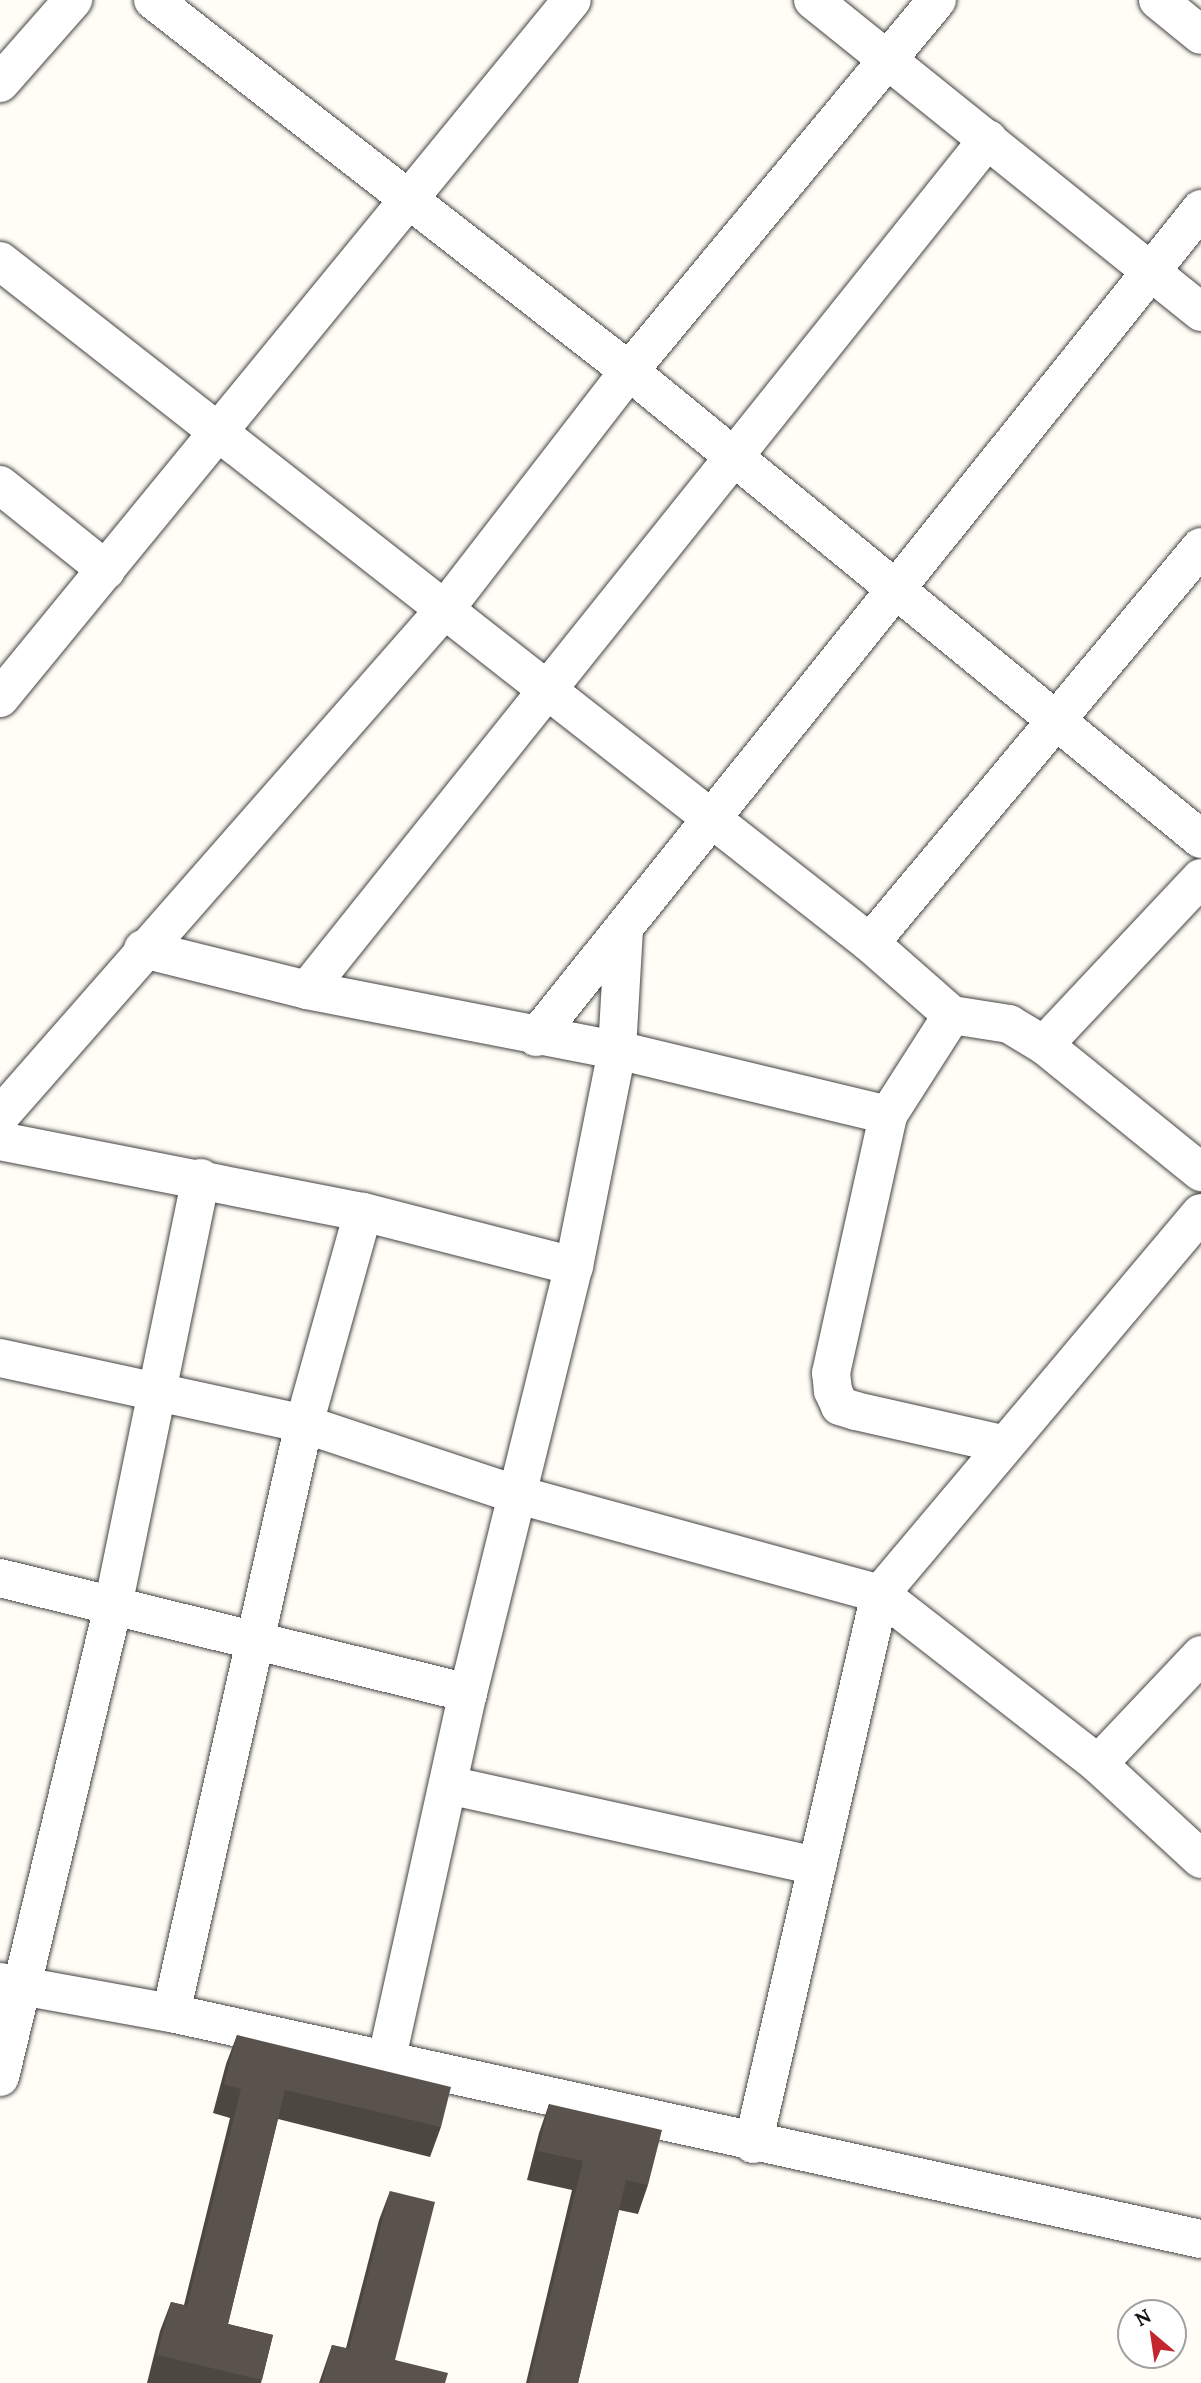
<!DOCTYPE html>
<html>
<head>
<meta charset="utf-8">
<style>
	body { margin:0 }
	#map { position:relative; width:1201px; height:2383px; overflow:hidden; background:#fffdf5; font-family:Lora,serif }
	div>[style] { position:absolute }
	[style*='--x'] { left:calc(var(--x)*1px); top:calc(var(--y)*1px); width:calc(var(--w)*1px); rotate:calc(var(--a)*1deg) }
	.roads { filter:drop-shadow(0 0 2px #444) drop-shadow(0 0 2px #444) }
	.minor>* { height:38px; margin:-19px; padding:0 19px; transform-origin:19px; border-radius:19px; background:#fff }
	.wall>* { inset:0; background:#4d4742 }
	.building>* { inset:0; background:#5a524d }
	span { translate:-50% -50%; white-space:nowrap; text-align:center; line-height:1.15; -webkit-text-stroke:7px #fff; paint-order:stroke }
	.north { position:absolute; left:1117px; top:2299px; width:70px; height:70px; box-sizing:border-box; background:#fff; border:2px solid #a0a0a0; border-radius:50%; rotate:331deg; font-size:19px; font-weight:700; line-height:28px; text-align:center; color:#111 }
	.north::after { content:''; display:block; margin:auto; width:24px; height:32px; background:#c4262e; clip-path:polygon(50% 0,100% 100%,50% 72%,0 100%) }
</style>
</head>
<body>
<div id="map">
	<div class="roads">
		<div class="minor">
			<div style="--x:153;--y:0;--w:604;--a:37.93"></div>
			<div style="--x:629;--y:371;--w:739;--a:39.29"></div>
			<div style="--x:813;--y:0;--w:498;--a:38.8"></div>
			<div style="--x:1158;--y:0;--w:55;--a:39.1"></div>
			<div style="--x:0;--y:83;--w:111;--a:-48.7"></div>
			<div style="--x:0;--y:261;--w:1105;--a:38.09"></div>
			<div style="--x:870;--y:943;--w:109;--a:41.3"></div>
			<div style="--x:0;--y:485;--w:136;--a:38.7"></div>
			<div style="--x:0;--y:698;--w:902;--a:-50.67"></div>
			<div style="--x:870;--y:943;--w:516;--a:-50.11"></div>
			<div style="--x:143;--y:949;--w:169;--a:14"></div>
			<div style="--x:307;--y:990;--w:316;--a:11"></div>
			<div style="--x:617;--y:1050;--w:279;--a:13.5"></div>
			<div style="--x:307;--y:990;--w:1090;--a:-51.33"></div>
			<div style="--x:536;--y:1037;--w:1062;--a:-51.23"></div>
			<div style="--x:1044;--y:1045;--w:202;--a:39"></div>
			<div style="--x:0;--y:1116;--w:675;--a:-48.73"></div>
			<div style="--x:445;--y:609;--w:301;--a:-52.3"></div>
			<div style="--x:629;--y:371;--w:482;--a:-50.3"></div>
			<div style="--x:0;--y:1141;--w:370;--a:11.1"></div>
			<div style="--x:363;--y:1212;--w:218;--a:14.4"></div>
			<div style="--x:0;--y:1358;--w:311;--a:12.2"></div>
			<div style="--x:304;--y:1424;--w:222;--a:18.4"></div>
			<div style="--x:515;--y:1494;--w:378;--a:15.3"></div>
			<div style="--x:880;--y:1594;--w:498;--a:-49.9"></div>
			<div style="--x:1002;--y:1444;--w:150;--a:-167.3"></div>
			<div style="--x:856;--y:1411;--w:17;--a:-163"></div>
			<div style="--x:840;--y:1406;--w:17;--a:-115"></div>
			<div style="--x:833;--y:1391;--w:18;--a:-96"></div>
			<div style="--x:831;--y:1373;--w:264;--a:-77.5"></div>
			<div style="--x:888;--y:1115;--w:119;--a:-57.4"></div>
			<div style="--x:952;--y:1015;--w:58;--a:9"></div>
			<div style="--x:1009;--y:1024;--w:41;--a:31"></div>
			<div style="--x:1044;--y:1045;--w:229;--a:-46.8"></div>
			<div style="--x:0;--y:1578;--w:482;--a:13.8"></div>
			<div style="--x:1098;--y:1764;--w:150;--a:-46.6"></div>
			<div style="--x:448;--y:1785;--w:378;--a:12.4"></div>
			<div style="--x:0;--y:1982;--w:174;--a:10.3"></div>
			<div style="--x:171;--y:2013;--w:1055;--a:12.38"></div>
			<div style="--x:171;--y:2013;--w:604;--a:-77.28"></div>
			<div style="--x:304;--y:1424;--w:220;--a:-74.4"></div>
			<div style="--x:386;--y:2062;--w:378;--a:-77.5"></div>
			<div style="--x:468;--y:1693;--w:440;--a:-76.1"></div>
			<div style="--x:574;--y:1266;--w:220;--a:-78.7"></div>
			<div style="--x:617;--y:1050;--w:121;--a:-86.7"></div>
			<div style="--x:0;--y:2077;--w:484;--a:-76.5"></div>
			<div style="--x:113;--y:1606;--w:437;--a:-78.4"></div>
			<div style="--x:753;--y:2144;--w:564;--a:-77"></div>
			<div style="--x:880;--y:1594;--w:276;--a:37.9"></div>
			<div style="--x:1098;--y:1764;--w:140;--a:42.7"></div>
		</div>
	</div>
	<div class="wall">
		<div style="clip-path:polygon(237px 2035px,441px 2127px,430px 2157px,278px 2119px,228px 2324px,273px 2335px,261px 2383px,147px 2383px,160px 2331px,171px 2302px,184px 2305px,230px 2118px,213px 2113px,226px 2064px)"></div>
		<div style="clip-path:polygon(549px 2104px,648px 2185px,638px 2214px,619px 2210px,578px 2383px,526px 2383px,572px 2190px,527px 2180px,539px 2133px)"></div>
		<div style="clip-path:polygon(390px 2191px,395px 2360px,445px 2383px,319px 2383px,332px 2345px,346px 2348px,379px 2220px)"></div>
	</div>
	<div class="building">
		<div style="clip-path:polygon(237px 2035px,451px 2087px,441px 2127px,285px 2090px,228px 2324px,273px 2335px,262px 2380px,157px 2355px,171px 2302px,187px 2306px,241px 2089px,224px 2084px)"></div>
		<div style="clip-path:polygon(549px 2104px,662px 2130px,648px 2185px,626px 2180px,578px 2383px,529px 2383px,583px 2161px,538px 2151px)"></div>
		<div style="clip-path:polygon(390px 2191px,435px 2202px,395px 2360px,448px 2373px,445px 2383px,322px 2383px,332px 2345px,349px 2349px)"></div>
	</div>
	<div class="north">N</div>
</div>
</body>
</html>
